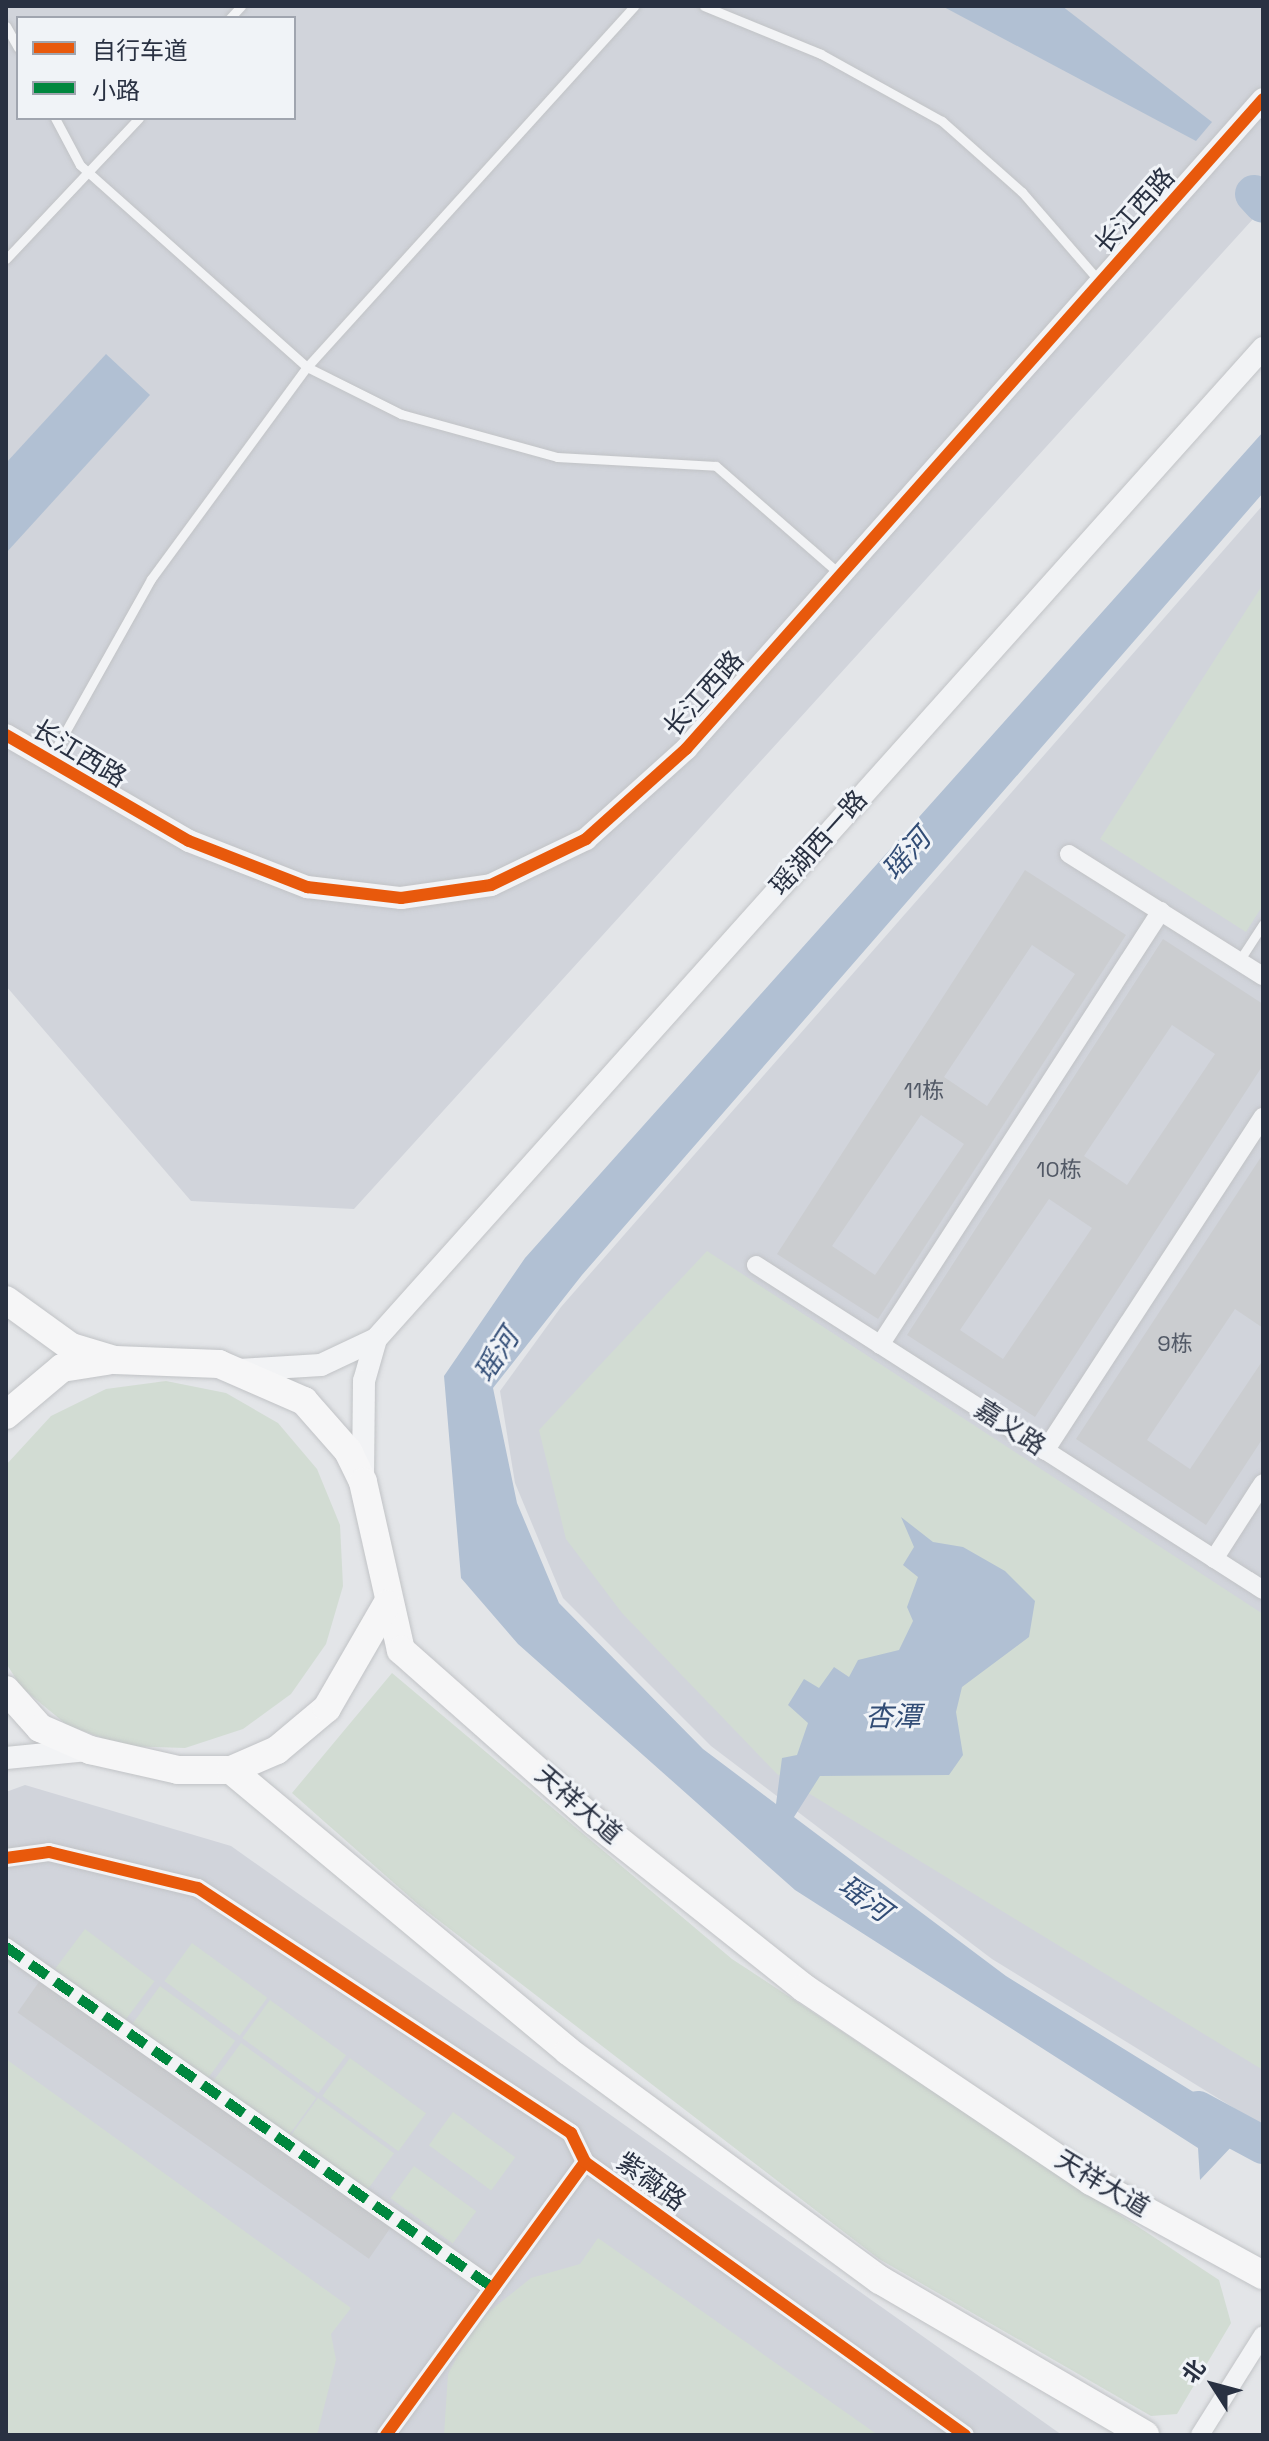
<!DOCTYPE html>
<html>
<head>
<meta charset="utf-8">
<style>
	body { margin:0 }
	#map { position:relative; width:1269px; height:2441px; overflow:hidden; background:#e3e5e8; font-family:"Space Grotesk","Noto Sans SC",sans-serif }
	div>[style] { position:absolute }
	[style*='--x'] { left:calc(var(--x)*1px); top:calc(var(--y)*1px); width:calc(var(--w)*1px); rotate:calc(var(--a)*1deg) }
	.built>* { inset:0; background:#d1d4db }
	.green>* { inset:0; background:#d2dcd3; transform-origin:0 0 }
	.water>* { inset:0; background:#b1c0d3 }
	.river>* { height:38px; margin:-19px; padding:0 19px; transform-origin:19px; border-radius:19px; background:#b1c0d3 }
	.building>* { inset:0; background:#cbcdd0; transform-origin:0 0 }
	.roads { filter:drop-shadow(0 0 2px #c1c3c6) drop-shadow(0 0 2px #c1c3c6) }
	.service>* { height:9px; margin:-4.5px; padding:0 4.5px; transform-origin:4.5px; border-radius:4.5px; background:#f2f3f5 }
	.minor>* { height:18px; margin:-9px; padding:0 9px; transform-origin:9px; border-radius:9px; background:#f2f3f5 }
	.tertiary>* { height:22px; margin:-11px; padding:0 11px; transform-origin:11px; border-radius:11px; background:#f2f3f5 }
	.primary>* { height:28px; margin:-14px; padding:0 14px; transform-origin:14px; border-radius:14px; background:#f6f6f7 }
	.quiet>* { height:10px; margin-top:-5px; transform-origin:0; background:repeating-linear-gradient(90deg,#00873e 0 20px,transparent 0 30px) }
	.cycleway>* { height:12px; margin:-6px; padding:0 6px; transform-origin:6px; border-radius:6px; background:#e8590c }
	span { translate:-50% -50%; white-space:nowrap; text-align:center; line-height:1.15; -webkit-text-stroke:6px #f0f3f7; paint-order:stroke }
	.number-label { font-size:22px; color:#525966 }
	.number-label span { -webkit-text-stroke-width:0 }
	.street-label { font-size:26px; color:#293142 }
	.water-label { font-size:28px; color:#324d76; font-style:italic }
	.frame { position:absolute; inset:0; border:8px solid #293142; pointer-events:none }
	.legend { position:absolute; left:16px; top:16px; width:280px; height:104px; box-sizing:border-box; background:#f0f3f7; border:2px solid #a0a5af; margin:0; padding:10px 14px; list-style:none; font-size:24px; color:#293142 }
	.legend li { display:flex; align-items:center; gap:16px; height:40px }
	.legend b { width:40px; border:2px solid #a0a5af }
	.north { position:absolute; left:1173px; top:2345px; width:80px; height:80px; -webkit-text-stroke:6px #f0f3f7; paint-order:stroke; rotate:306deg; font-size:22px; font-weight:700; line-height:32px; text-align:center; color:#293142 }
	.north::after { content:''; display:block; margin:auto; width:28px; height:36px; background:#293142; clip-path:polygon(50% 0,100% 100%,50% 72%,0 100%) }
</style>
</head>
<body>
<div id="map">
	<div class="built">
		<div style="clip-path:polygon(evenodd,6px 6px,1263px 6px,1263px 208px,354px 1209px,191px 1201px,6px 986px,6px 6px,18px 18px,294px 18px,294px 118px,18px 118px,18px 18px)"></div>
		<div style="clip-path:polygon(1263px 505px,1263px 2126px,992px 1959px,711px 1746px,563px 1598px,515px 1483px,500px 1391px,561px 1307px)"></div>
		<div style="clip-path:polygon(25px 1785px,231px 1846px,1062px 2435px,6px 2435px,6px 1792px)"></div>
	</div>
	<div class="green">
		<div style="clip-path:polygon(1263px 584px,1263px 905px,1246px 932px,1100px 839px)"></div>
		<div style="clip-path:polygon(707px 1251px,1263px 1614px,1263px 2070px,777px 1774px,622px 1613px,566px 1539px,539px 1430px)"></div>
		<div style="clip-path:polygon(166px 1381px,226px 1393px,278px 1423px,317px 1469px,340px 1525px,343px 1586px,326px 1644px,291px 1694px,243px 1729px,185px 1748px,124px 1746px,67px 1725px,21px 1687px,6px 1663px,6px 1465px,51px 1416px,106px 1389px)"></div>
		<div style="clip-path:polygon(392px 1673px,732px 1959px,1219px 2280px,1231px 2323px,1177px 2414px,1151px 2416px,879px 2259px,420px 1906px,292px 1793px)"></div>
		<div style="left:85px;top:1929px;width:87px;height:50px;rotate:37deg"></div>
		<div style="left:192px;top:1943px;width:93px;height:47px;rotate:36deg"></div>
		<div style="left:160px;top:1986px;width:93px;height:47px;rotate:36deg"></div>
		<div style="left:270px;top:2000px;width:94px;height:47px;rotate:36deg"></div>
		<div style="left:241px;top:2043px;width:93px;height:48px;rotate:36deg"></div>
		<div style="left:350px;top:2058px;width:94px;height:47px;rotate:36deg"></div>
		<div style="clip-path:polygon(6px 2059px,351px 2308px,331px 2334px,336px 2360px,317px 2435px,6px 2435px)"></div>
		<div style="left:318px;top:2098px;width:94px;height:47px;rotate:36deg"></div>
		<div style="left:453px;top:2112px;width:77px;height:41px;rotate:36deg"></div>
		<div style="left:414px;top:2166px;width:77px;height:40px;rotate:36deg"></div>
		<div style="clip-path:polygon(598px 2238px,878px 2435px,444px 2435px,448px 2374px,476px 2322px,531px 2278px,580px 2264px)"></div>
	</div>
	<div class="water">
		<div style="clip-path:polygon(942px 6px,1062px 6px,1212px 122px,1196px 141px)"></div>
		<div style="clip-path:polygon(106px 354px,150px 395px,6px 553px,6px 463px)"></div>
		<div style="clip-path:polygon(1263px 432px,1263px 493px,582px 1275px,493px 1388px,517px 1503px,559px 1603px,703px 1749px,776px 1804px,782px 1758px,797px 1755px,808px 1723px,788px 1705px,804px 1679px,819px 1688px,834px 1667px,849px 1677px,858px 1660px,899px 1650px,913px 1621px,907px 1607px,918px 1577px,903px 1565px,914px 1547px,901px 1517px,933px 1542px,963px 1547px,1005px 1571px,1035px 1601px,1029px 1637px,962px 1687px,956px 1712px,963px 1755px,949px 1775px,820px 1776px,794px 1817px,1006px 1976px,1250px 2127px,1200px 2180px,1198px 2148px,795px 1890px,518px 1644px,461px 1578px,444px 1376px,525px 1258px)"></div>
	</div>
	<div class="river">
		<div style="--x:1254;--y:194;--w:13;--a:48"></div>
		<div style="--x:1198;--y:2110;--w:74;--a:28.3"></div>
	</div>
	<div class="building">
		<div style="clip-path:polygon(evenodd,1025px 870px,1126px 935px,878px 1319px,777px 1254px,1025px 870px,1032px 945px,1075px 974px,987px 1106px,944px 1077px,1032px 945px,1025px 870px,921px 1115px,964px 1144px,875px 1275px,832px 1246px,921px 1115px)"></div>
		<div style="clip-path:polygon(evenodd,1163px 939px,1263px 1004px,1263px 1065px,1035px 1417px,907px 1335px,1163px 939px,1172px 1025px,1215px 1054px,1127px 1185px,1084px 1156px,1172px 1025px,1163px 939px,1049px 1199px,1092px 1228px,1003px 1359px,960px 1330px,1049px 1199px)"></div>
		<div style="clip-path:polygon(1263px 1154px,1263px 1328px,1235px 1309px,1147px 1440px,1190px 1469px,1263px 1360px,1263px 1438px,1206px 1525px,1076px 1439px)"></div>
		<div style="left:41px;top:1979px;width:429px;height:41px;rotate:35deg"></div>
	</div>
	<div class="roads">
		<div class="service">
			<div style="--x:704;--y:6;--w:126;--a:22.3"></div>
			<div style="--x:821;--y:54;--w:138;--a:29"></div>
			<div style="--x:942;--y:121;--w:107;--a:41.6"></div>
			<div style="--x:1022;--y:192;--w:119;--a:49.1"></div>
			<div style="--x:230;--y:18;--w:16;--a:-47"></div>
			<div style="--x:6;--y:26;--w:25;--a:61"></div>
			<div style="--x:55;--y:118;--w:53;--a:62"></div>
			<div style="--x:80;--y:165;--w:304;--a:41.7"></div>
			<div style="--x:307;--y:367;--w:105;--a:26.6"></div>
			<div style="--x:401;--y:414;--w:162;--a:15.4"></div>
			<div style="--x:557;--y:457;--w:159;--a:3.2"></div>
			<div style="--x:716;--y:466;--w:166;--a:41.1"></div>
			<div style="--x:6;--y:259;--w:194;--a:-46.7"></div>
			<div style="--x:50;--y:759;--w:206;--a:-60.7"></div>
			<div style="--x:151;--y:579;--w:263;--a:-53.7"></div>
			<div style="--x:307;--y:367;--w:487;--a:-47.8"></div>
			<div style="--x:1239;--y:961;--w:44;--a:-57"></div>
		</div>
		<div class="minor">
			<div style="--x:1069;--y:854;--w:229;--a:32.2"></div>
			<div style="--x:756;--y:1265;--w:602;--a:32.66"></div>
			<div style="--x:880;--y:1345;--w:517;--a:-57.08"></div>
			<div style="--x:1045;--y:1451;--w:399;--a:-56.9"></div>
			<div style="--x:1214;--y:1559;--w:90;--a:-57.2"></div>
			<div style="--x:6;--y:1858;--w:43;--a:-7.9"></div>
			<div style="--x:49;--y:1852;--w:153;--a:13.6"></div>
			<div style="--x:198;--y:1888;--w:446;--a:33.3"></div>
			<div style="--x:571;--y:2133;--w:32;--a:64"></div>
			<div style="--x:6;--y:1947;--w:595;--a:35"></div>
			<div style="--x:386;--y:2435;--w:338;--a:-53.9"></div>
			<div style="--x:585;--y:2162;--w:468;--a:35.7"></div>
			<div style="--x:1200;--y:2435;--w:118;--a:-57.8"></div>
		</div>
		<div class="tertiary">
			<div style="--x:6;--y:735;--w:211;--a:30.1"></div>
			<div style="--x:189;--y:841;--w:127;--a:21.3"></div>
			<div style="--x:307;--y:887;--w:95;--a:6.7"></div>
			<div style="--x:401;--y:898;--w:91;--a:-8.2"></div>
			<div style="--x:491;--y:885;--w:106;--a:-25.8"></div>
			<div style="--x:586;--y:839;--w:135;--a:-42"></div>
			<div style="--x:686;--y:749;--w:869;--a:-48.4"></div>
			<div style="--x:376;--y:1339;--w:1330;--a:-48.17"></div>
			<div style="--x:239;--y:1370;--w:82;--a:-3.5"></div>
			<div style="--x:321;--y:1365;--w:61;--a:-25.3"></div>
			<div style="--x:376;--y:1339;--w:44;--a:105.9"></div>
			<div style="--x:364;--y:1381;--w:96;--a:90.6"></div>
			<div style="--x:6;--y:1758;--w:82;--a:-5.6"></div>
		</div>
		<div class="primary">
			<div style="--x:6;--y:1300;--w:80;--a:35.9"></div>
			<div style="--x:71;--y:1347;--w:46;--a:16.5"></div>
			<div style="--x:115;--y:1360;--w:104;--a:2.2"></div>
			<div style="--x:219;--y:1364;--w:93;--a:23.5"></div>
			<div style="--x:304;--y:1401;--w:67;--a:48.7"></div>
			<div style="--x:348;--y:1451;--w:34;--a:64"></div>
			<div style="--x:363;--y:1482;--w:172;--a:77.3"></div>
			<div style="--x:401;--y:1650;--w:258;--a:41.5"></div>
			<div style="--x:594;--y:1821;--w:268;--a:38.5"></div>
			<div style="--x:804;--y:1988;--w:346;--a:33.9"></div>
			<div style="--x:1091;--y:2181;--w:196;--a:28.7"></div>
			<div style="--x:6;--y:1415;--w:73;--a:-40"></div>
			<div style="--x:62;--y:1368;--w:45;--a:-9"></div>
			<div style="--x:6;--y:1690;--w:51;--a:48.2"></div>
			<div style="--x:40;--y:1728;--w:55;--a:23.7"></div>
			<div style="--x:90;--y:1750;--w:90;--a:12.8"></div>
			<div style="--x:178;--y:1770;--w:53;--a:0"></div>
			<div style="--x:231;--y:1770;--w:439;--a:39.8"></div>
			<div style="--x:568;--y:2051;--w:387;--a:36.3"></div>
			<div style="--x:880;--y:2280;--w:307;--a:30.3"></div>
			<div style="--x:231;--y:1770;--w:50;--a:-23.5"></div>
			<div style="--x:277;--y:1750;--w:65;--a:-40"></div>
			<div style="--x:327;--y:1708;--w:120;--a:-60"></div>
		</div>
	</div>
	<div class="quiet">
		<div style="--x:6;--y:1947;--w:595;--a:35"></div>
	</div>
	<div class="cycleway">
		<div style="--x:6;--y:735;--w:211;--a:30.1"></div>
		<div style="--x:189;--y:841;--w:127;--a:21.3"></div>
		<div style="--x:307;--y:887;--w:95;--a:6.7"></div>
		<div style="--x:401;--y:898;--w:91;--a:-8.2"></div>
		<div style="--x:491;--y:885;--w:106;--a:-25.8"></div>
		<div style="--x:586;--y:839;--w:135;--a:-42"></div>
		<div style="--x:686;--y:749;--w:869;--a:-48.4"></div>
		<div style="--x:6;--y:1858;--w:43;--a:-7.9"></div>
		<div style="--x:49;--y:1852;--w:153;--a:13.6"></div>
		<div style="--x:198;--y:1888;--w:446;--a:33.3"></div>
		<div style="--x:571;--y:2133;--w:32;--a:64"></div>
		<div style="--x:386;--y:2435;--w:338;--a:-53.9"></div>
		<div style="--x:585;--y:2162;--w:468;--a:35.7"></div>
	</div>
	<div class="number-label">
		<span style="left:924px;top:1091px">11栋</span>
		<span style="left:1059px;top:1170px">10栋</span>
		<span style="left:1175px;top:1344px">9栋</span>
	</div>
	<div class="street-label">
		<span style="left:1135px;top:211px;rotate:-48deg">长江西路</span>
		<span style="left:704px;top:694px;rotate:-48deg">长江西路</span>
		<span style="left:79px;top:754px;rotate:31deg">长江西路</span>
		<span style="left:819px;top:843px;rotate:-48deg">瑶湖西一路</span>
		<span style="left:1010px;top:1428px;rotate:33deg">嘉义路</span>
		<span style="left:578px;top:1805px;rotate:41deg">天祥大道</span>
		<span style="left:651px;top:2182px;rotate:36deg">紫薇路</span>
		<span style="left:1102px;top:2184px;rotate:31deg">天祥大道</span>
	</div>
	<div class="water-label">
		<span style="left:906px;top:854px;rotate:-49deg">瑶河</span>
		<span style="left:496px;top:1355px;rotate:-57deg">瑶河</span>
		<span style="left:893px;top:1716px">杏潭</span>
		<span style="left:865px;top:1898px;rotate:36deg">瑶河</span>
	</div>
	<div class="frame"></div>
	<ul class="legend">
	<li><b style="height:10px;background:#e8590c"></b>自行车道</li>
	<li><b style="height:10px;background:#00873e"></b>小路</li>
	</ul>
	<div class="north">北</div>
</div>
</body>
</html>
